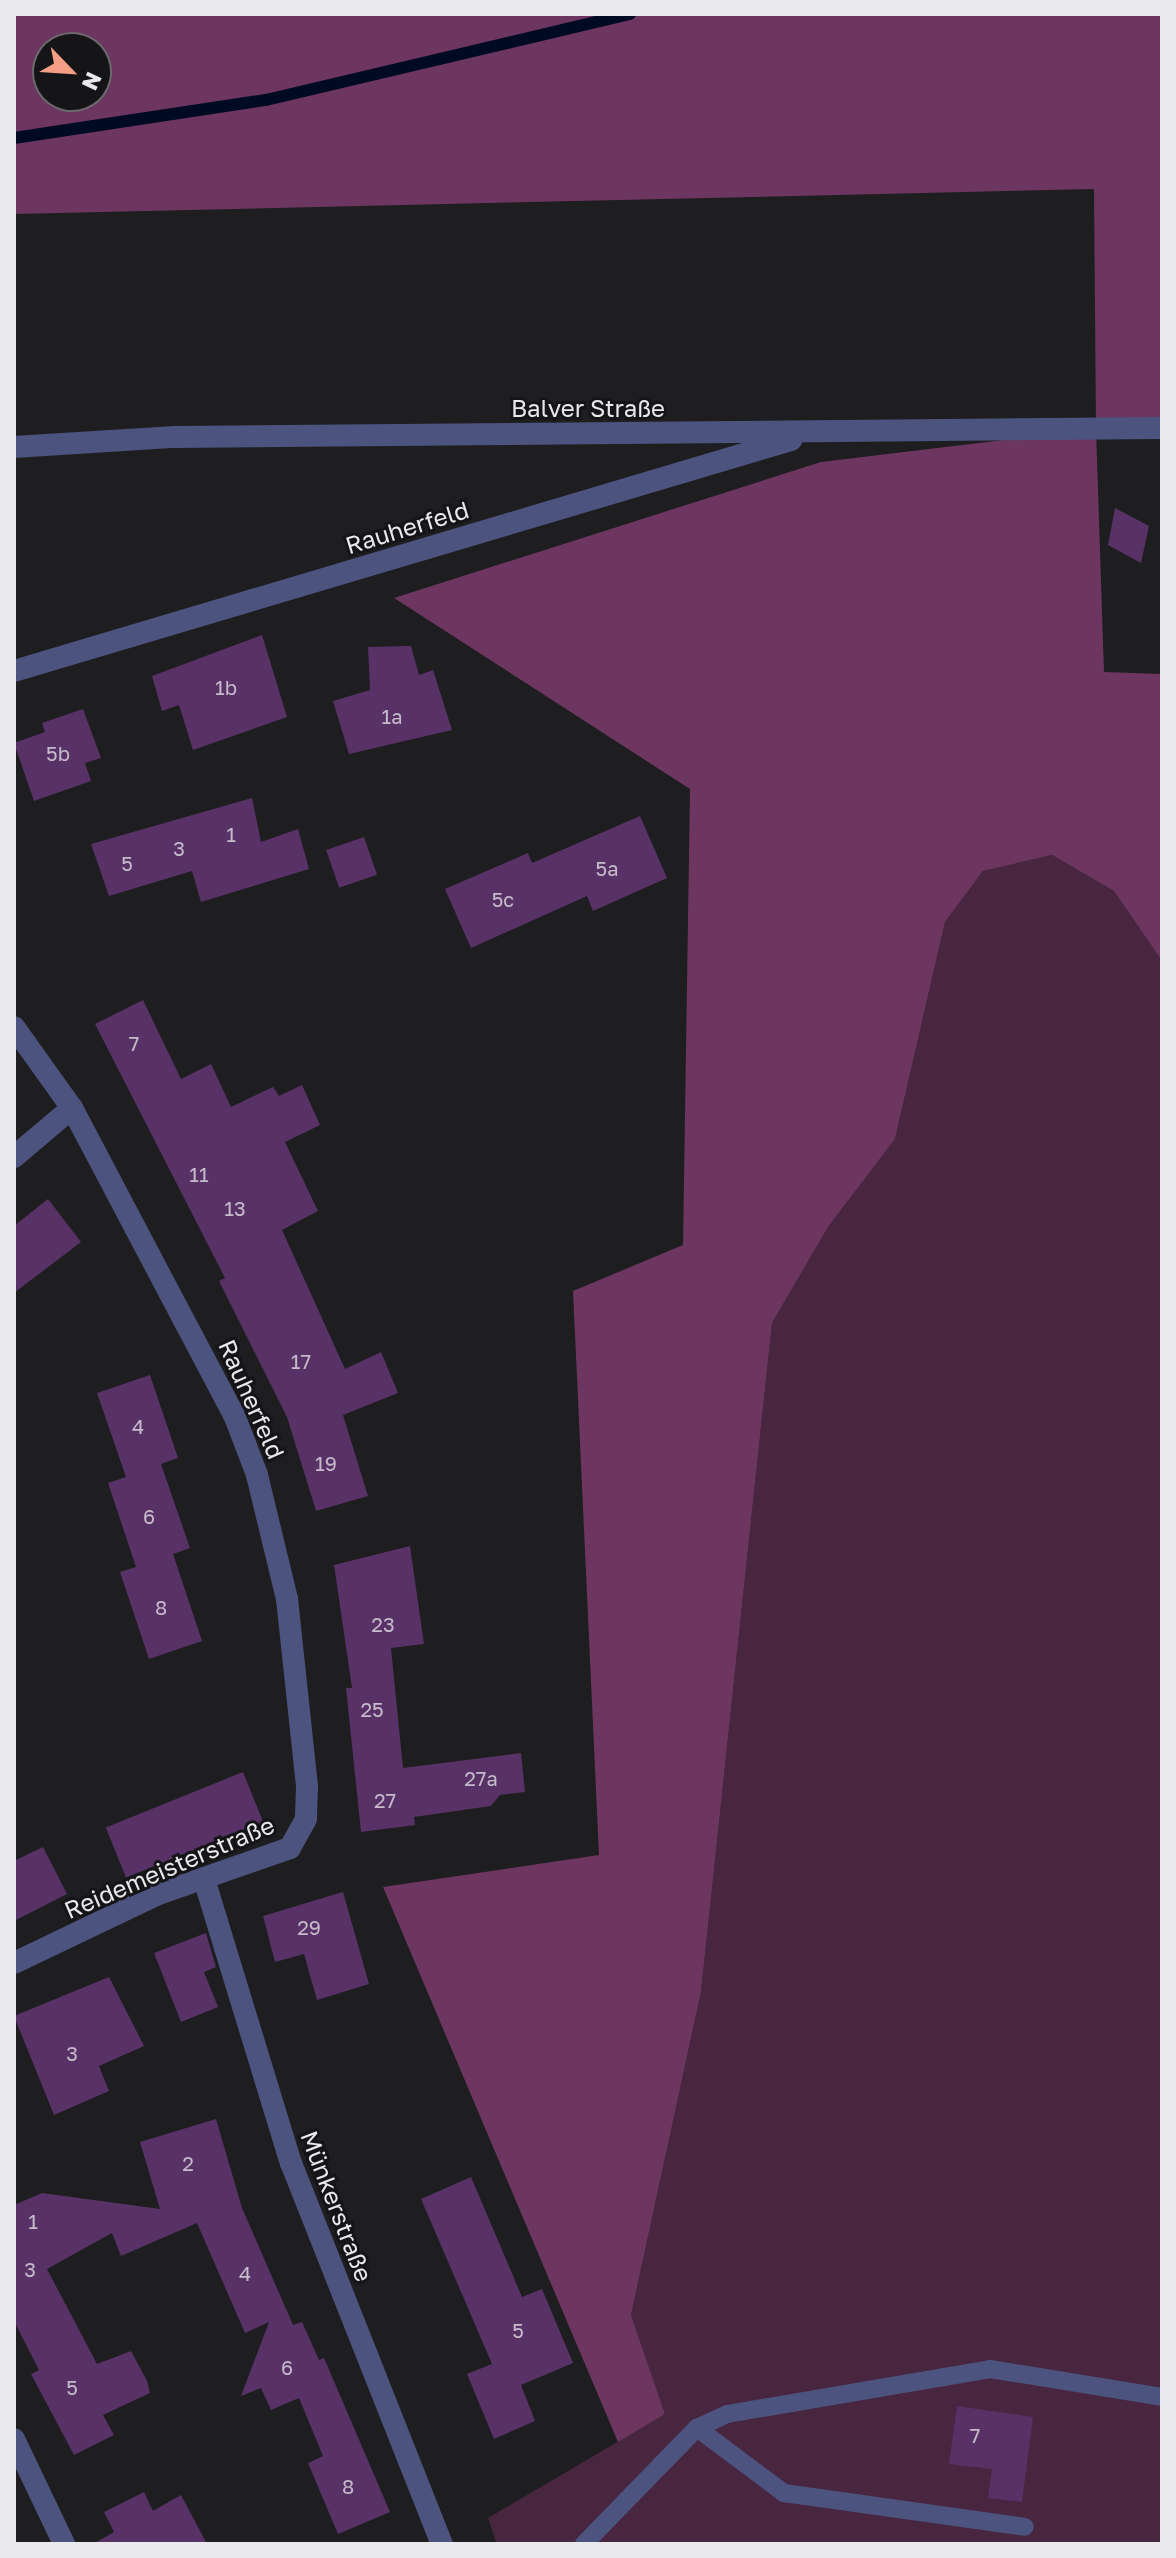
<!DOCTYPE html>
<html>
<head>
<meta charset="utf-8">
<style>
	body { margin:0 }
	#map { position:relative; width:1176px; height:2558px; overflow:hidden; background:#1e1d20; font-family:"Golos Text",sans-serif }
	div>[style] { position:absolute }
	[style*='--x'] { left:calc(var(--x)*1px); top:calc(var(--y)*1px); width:calc(var(--w)*1px); rotate:calc(var(--a)*1deg) }
	.green>* { inset:0; background:#482640 }
	.forest>* { inset:0; background:#6c3660 }
	.stream>* { height:12px; margin:-6px; padding:0 6px; transform-origin:6px; border-radius:6px; background:#000b23 }
	.building>* { inset:0; background:#583267; transform-origin:0 0 }
	.service>* { height:18px; margin:-9px; padding:0 9px; transform-origin:9px; border-radius:9px; background:#4c537e }
	.minor>* { height:22px; margin:-11px; padding:0 11px; transform-origin:11px; border-radius:11px; background:#4c537e }
	span { translate:-50% -50%; white-space:nowrap; text-align:center; line-height:1.15; -webkit-text-stroke:6px #151417; paint-order:stroke }
	.number-label { font-size:20px; color:#c5bbca }
	.number-label span { -webkit-text-stroke-width:0 }
	.street-label { font-size:24px; color:#e9e9eb }
	.frame { position:absolute; inset:0; border:16px solid #e9e9eb; pointer-events:none }
	.north { position:absolute; left:32px; top:32px; width:80px; height:80px; box-sizing:border-box; background:#151417; border:2px solid #6a696c; border-radius:50%; rotate:115deg; font-size:22px; font-weight:700; line-height:32px; text-align:center; color:#e9e9eb }
	.north::after { content:''; display:block; margin:auto; width:28px; height:36px; background:#f49e86; clip-path:polygon(50% 0,100% 100%,50% 72%,0 100%) }
</style>
</head>
<body>
<div id="map">
	<div class="green">
		<div style="clip-path:polygon(1052px 855px,1114px 891px,1162px 961px,1162px 2544px,497px 2544px,488px 2518px,665px 2414px,631px 2315px,701px 1992px,772px 1323px,828px 1227px,895px 1139px,945px 922px,983px 871px)"></div>
	</div>
	<div class="forest">
		<div style="clip-path:polygon(evenodd,14px 14px,1162px 14px,1162px 428px,1096px 429px,1104px 672px,1162px 674px,1162px 961px,1114px 891px,1052px 855px,983px 871px,945px 922px,895px 1139px,828px 1227px,772px 1323px,701px 1992px,631px 2315px,665px 2414px,618px 2442px,383px 1887px,599px 1855px,573px 1291px,683px 1245px,690px 789px,394px 598px,821px 462px,1096px 429px,1094px 189px,14px 214px,14px 14px,48px 48px,96px 48px,96px 96px,48px 96px,48px 48px)"></div>
	</div>
	<div class="stream">
		<div style="--x:14;--y:138;--w:255;--a:-8.6"></div>
		<div style="--x:266;--y:100;--w:374;--a:-13.3"></div>
	</div>
	<div class="building">
		<div style="clip-path:polygon(1115px 508px,1149px 526px,1141px 563px,1108px 545px)"></div>
		<div style="clip-path:polygon(262px 635px,287px 717px,193px 750px,179px 705px,162px 711px,152px 676px)"></div>
		<div style="clip-path:polygon(411px 646px,419px 675px,433px 670px,452px 730px,349px 754px,333px 701px,370px 690px,368px 647px)"></div>
		<div style="clip-path:polygon(83px 709px,101px 758px,85px 763px,91px 781px,34px 801px,14px 743px,45px 732px,42px 723px)"></div>
		<div style="clip-path:polygon(252px 798px,261px 842px,298px 829px,309px 869px,201px 902px,192px 871px,109px 896px,91px 844px)"></div>
		<div style="clip-path:polygon(640px 816px,667px 878px,593px 911px,587px 896px,471px 948px,445px 889px,528px 853px,532px 863px)"></div>
		<div style="left:364px;top:837px;width:40px;height:40px;rotate:71deg"></div>
		<div style="clip-path:polygon(143px 1000px,181px 1079px,211px 1064px,231px 1107px,273px 1087px,279px 1096px,302px 1085px,320px 1125px,285px 1142px,318px 1211px,282px 1230px,345px 1369px,381px 1352px,398px 1393px,343px 1415px,368px 1496px,316px 1511px,287px 1417px,219px 1281px,225px 1278px,95px 1024px)"></div>
		<div style="clip-path:polygon(48px 1199px,81px 1242px,14px 1293px,14px 1226px)"></div>
		<div style="clip-path:polygon(150px 1375px,178px 1458px,161px 1464px,190px 1548px,173px 1554px,202px 1641px,149px 1659px,120px 1572px,136px 1567px,108px 1483px,126px 1477px,97px 1393px)"></div>
		<div style="clip-path:polygon(410px 1546px,424px 1644px,391px 1648px,403px 1768px,521px 1753px,525px 1792px,500px 1795px,491px 1806px,414px 1817px,415px 1825px,361px 1832px,346px 1688px,352px 1688px,334px 1565px)"></div>
		<div style="left:243px;top:1772px;width:54px;height:148px;rotate:68deg"></div>
		<div style="clip-path:polygon(43px 1847px,67px 1894px,14px 1921px,14px 1861px)"></div>
		<div style="clip-path:polygon(343px 1892px,369px 1984px,317px 2000px,304px 1954px,275px 1962px,263px 1916px)"></div>
		<div style="clip-path:polygon(206px 1933px,216px 1967px,204px 1972px,218px 2007px,181px 2022px,154px 1953px)"></div>
		<div style="clip-path:polygon(109px 1977px,144px 2046px,99px 2066px,109px 2091px,54px 2115px,14px 2016px)"></div>
		<div style="clip-path:polygon(216px 2119px,242px 2208px,293px 2325px,302px 2322px,319px 2360px,324px 2358px,390px 2512px,338px 2534px,308px 2463px,323px 2456px,299px 2398px,271px 2410px,261px 2388px,241px 2396px,269px 2322px,245px 2333px,197px 2223px,121px 2256px,112px 2233px,47px 2269px,97px 2364px,131px 2351px,147px 2381px,150px 2393px,103px 2415px,114px 2435px,74px 2455px,31px 2374px,39px 2370px,14px 2321px,14px 2205px,42px 2193px,160px 2209px,140px 2142px)"></div>
		<div style="clip-path:polygon(471px 2177px,522px 2297px,542px 2289px,573px 2363px,521px 2385px,535px 2421px,494px 2439px,467px 2374px,492px 2364px,421px 2199px)"></div>
		<div style="clip-path:polygon(957px 2406px,1033px 2417px,1022px 2502px,988px 2498px,992px 2469px,949px 2464px)"></div>
		<div style="clip-path:polygon(144px 2492px,153px 2511px,181px 2495px,207px 2544px,93px 2544px,114px 2532px,104px 2512px)"></div>
	</div>
	<div class="service">
		<div style="--x:697;--y:2428;--w:109;--a:36.8"></div>
		<div style="--x:784;--y:2493;--w:243;--a:8"></div>
		<div style="--x:584;--y:2544;--w:162;--a:-45.8"></div>
		<div style="--x:697;--y:2428;--w:33;--a:-25"></div>
		<div style="--x:727;--y:2414;--w:267;--a:-9.7"></div>
		<div style="--x:990;--y:2369;--w:174;--a:9.2"></div>
	</div>
	<div class="minor">
		<div style="--x:14;--y:447;--w:161;--a:-3.6"></div>
		<div style="--x:175;--y:437;--w:987;--a:-0.52"></div>
		<div style="--x:14;--y:671;--w:811;--a:-16.56"></div>
		<div style="--x:14;--y:1027;--w:100;--a:54.4"></div>
		<div style="--x:72;--y:1108;--w:349;--a:62.2"></div>
		<div style="--x:235;--y:1417;--w:62;--a:69.2"></div>
		<div style="--x:257;--y:1475;--w:128;--a:76.4"></div>
		<div style="--x:287;--y:1599;--w:189;--a:83.9"></div>
		<div style="--x:307;--y:1787;--w:32;--a:92"></div>
		<div style="--x:306;--y:1819;--w:33;--a:119"></div>
		<div style="--x:290;--y:1848;--w:142;--a:160.7"></div>
		<div style="--x:156;--y:1895;--w:157;--a:154.4"></div>
		<div style="--x:14;--y:1157;--w:76;--a:-40.2"></div>
		<div style="--x:204;--y:1879;--w:297;--a:73"></div>
		<div style="--x:291;--y:2163;--w:410;--a:68.4"></div>
		<div style="--x:14;--y:2439;--w:116;--a:64.5"></div>
	</div>
	<div class="number-label">
		<span style="left:226px;top:687px">1b</span>
		<span style="left:392px;top:716px">1a</span>
		<span style="left:58px;top:753px">5b</span>
		<span style="left:231px;top:834px">1</span>
		<span style="left:179px;top:848px">3</span>
		<span style="left:127px;top:863px">5</span>
		<span style="left:607px;top:868px">5a</span>
		<span style="left:503px;top:899px">5c</span>
		<span style="left:134px;top:1043px">7</span>
		<span style="left:199px;top:1174px">11</span>
		<span style="left:235px;top:1208px">13</span>
		<span style="left:301px;top:1361px">17</span>
		<span style="left:138px;top:1426px">4</span>
		<span style="left:326px;top:1463px">19</span>
		<span style="left:149px;top:1516px">6</span>
		<span style="left:161px;top:1607px">8</span>
		<span style="left:383px;top:1624px">23</span>
		<span style="left:372px;top:1709px">25</span>
		<span style="left:481px;top:1778px">27a</span>
		<span style="left:385px;top:1800px">27</span>
		<span style="left:309px;top:1927px">29</span>
		<span style="left:72px;top:2053px">3</span>
		<span style="left:188px;top:2163px">2</span>
		<span style="left:33px;top:2221px">1</span>
		<span style="left:30px;top:2269px">3</span>
		<span style="left:245px;top:2273px">4</span>
		<span style="left:518px;top:2330px">5</span>
		<span style="left:287px;top:2367px">6</span>
		<span style="left:72px;top:2387px">5</span>
		<span style="left:975px;top:2435px">7</span>
		<span style="left:348px;top:2486px">8</span>
	</div>
	<div class="street-label">
		<span style="left:588px;top:408px">Balver Straße</span>
		<span style="left:407px;top:527px;rotate:-17deg">Rauherfeld</span>
		<span style="left:252px;top:1399px;rotate:66deg">Rauherfeld</span>
		<span style="left:169px;top:1867px;rotate:-23deg">Reidemeisterstraße</span>
		<span style="left:337px;top:2206px;rotate:69deg">Münkerstraße</span>
	</div>
	<div class="frame"></div>
	<div class="north">N</div>
</div>
</body>
</html>
